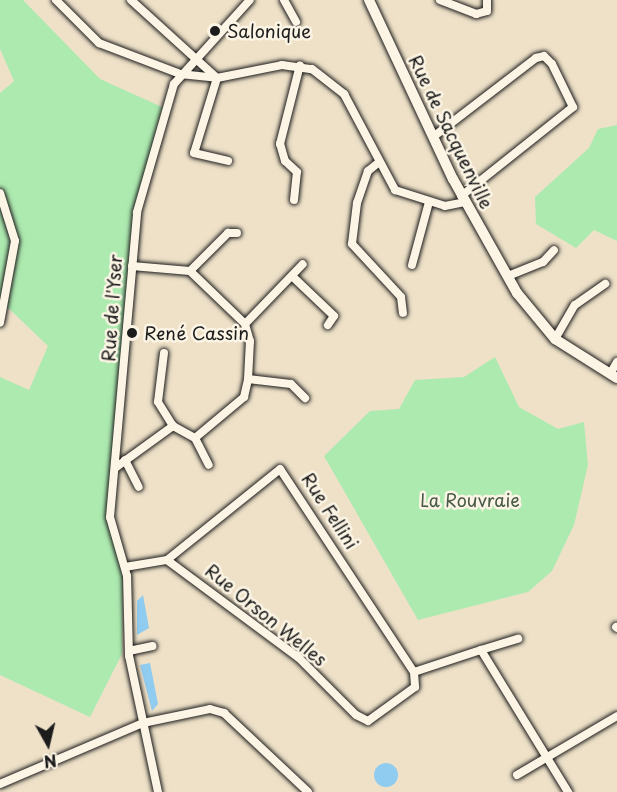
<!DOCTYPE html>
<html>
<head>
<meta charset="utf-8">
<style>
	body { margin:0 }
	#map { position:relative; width:617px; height:792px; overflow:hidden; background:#eee1c8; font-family:"Playpen Sans",sans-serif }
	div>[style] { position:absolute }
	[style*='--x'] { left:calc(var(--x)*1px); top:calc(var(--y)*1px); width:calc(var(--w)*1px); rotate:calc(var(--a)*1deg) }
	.green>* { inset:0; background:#adeab0 }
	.water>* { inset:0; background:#90ccf0 }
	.round { border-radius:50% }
	.roads { filter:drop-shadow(0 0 2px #1c1c1c) drop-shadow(0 0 2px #1c1c1c) }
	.street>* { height:8px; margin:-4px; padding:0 4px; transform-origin:4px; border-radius:4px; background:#fcf5e5 }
	.secondary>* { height:10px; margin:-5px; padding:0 5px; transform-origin:5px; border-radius:5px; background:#fcf5e5 }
	.dots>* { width:16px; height:16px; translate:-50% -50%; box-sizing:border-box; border:3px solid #fcf5e5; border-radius:50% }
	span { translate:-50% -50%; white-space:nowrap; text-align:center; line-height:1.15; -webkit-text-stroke:5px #fcf5e5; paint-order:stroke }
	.poi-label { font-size:18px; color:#1c1c1c }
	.left { translate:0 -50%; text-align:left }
	.street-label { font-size:18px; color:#1c1c1c }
	.park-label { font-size:18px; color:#485a48 }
	.north { position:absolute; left:18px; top:714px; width:60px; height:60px; -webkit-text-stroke:4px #fcf5e5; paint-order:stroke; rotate:172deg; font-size:16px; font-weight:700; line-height:24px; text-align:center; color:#1c1c1c }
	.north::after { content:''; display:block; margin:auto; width:21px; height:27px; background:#1c1c1c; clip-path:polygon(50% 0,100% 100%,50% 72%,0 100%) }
</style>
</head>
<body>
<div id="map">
	<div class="green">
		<div style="clip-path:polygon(0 0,23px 0,100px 79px,162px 107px,135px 215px,107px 521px,123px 575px,122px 654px,90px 717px,0 675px,0 377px,29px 390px,48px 346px,0 300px,0 93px,14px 81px,0 49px)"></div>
		<div style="clip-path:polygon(617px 125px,617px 241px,594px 230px,576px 248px,536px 224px,535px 197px,589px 148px,598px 129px)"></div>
		<div style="clip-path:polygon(495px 357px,519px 407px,558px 429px,584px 422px,588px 465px,574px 525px,552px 571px,528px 592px,418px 620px,324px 456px,370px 411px,399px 409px,415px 380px,464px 377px)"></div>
	</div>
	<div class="water">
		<div style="clip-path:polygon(143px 595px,149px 628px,137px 635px,137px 601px)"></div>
		<div style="clip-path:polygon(150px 663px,158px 704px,152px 711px,140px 665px)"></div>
		<div class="round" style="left:374px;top:763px;width:24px;height:24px"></div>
	</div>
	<div class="roads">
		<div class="street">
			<div style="--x:56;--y:0;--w:61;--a:45"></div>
			<div style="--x:99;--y:43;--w:87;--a:20.9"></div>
			<div style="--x:180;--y:74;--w:37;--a:6"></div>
			<div style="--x:217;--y:78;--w:66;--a:-11.3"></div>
			<div style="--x:282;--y:65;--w:30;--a:8"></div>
			<div style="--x:312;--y:69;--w:41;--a:38"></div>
			<div style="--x:344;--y:94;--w:109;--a:62"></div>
			<div style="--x:395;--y:190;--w:52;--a:17.7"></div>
			<div style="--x:445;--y:206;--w:20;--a:-11"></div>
			<div style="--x:131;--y:0;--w:116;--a:42.2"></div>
			<div style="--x:284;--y:0;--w:25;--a:61"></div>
			<div style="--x:440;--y:0;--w:39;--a:21"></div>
			<div style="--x:476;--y:14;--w:11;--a:-15"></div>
			<div style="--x:487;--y:11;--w:11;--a:-90"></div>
			<div style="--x:217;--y:78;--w:78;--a:107"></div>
			<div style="--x:194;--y:153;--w:35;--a:13"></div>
			<div style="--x:433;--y:137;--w:130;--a:-37.5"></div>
			<div style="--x:536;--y:58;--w:8;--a:-14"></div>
			<div style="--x:544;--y:56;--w:11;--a:45"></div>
			<div style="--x:552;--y:64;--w:48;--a:64"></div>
			<div style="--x:573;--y:107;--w:143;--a:141.5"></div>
			<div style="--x:378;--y:163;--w:13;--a:141"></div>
			<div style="--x:368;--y:171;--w:34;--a:109"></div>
			<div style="--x:357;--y:203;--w:41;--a:97"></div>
			<div style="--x:352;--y:244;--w:72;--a:47.2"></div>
			<div style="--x:401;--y:297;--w:16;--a:83"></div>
			<div style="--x:0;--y:193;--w:50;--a:72.6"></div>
			<div style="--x:15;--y:241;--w:83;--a:100.4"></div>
			<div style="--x:294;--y:200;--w:28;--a:-84"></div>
			<div style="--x:297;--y:172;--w:16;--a:-137"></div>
			<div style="--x:285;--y:161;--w:18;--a:-106"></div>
			<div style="--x:280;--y:144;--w:81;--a:-75.8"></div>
			<div style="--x:412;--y:265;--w:65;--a:-74.9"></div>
			<div style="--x:132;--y:266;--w:58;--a:4.9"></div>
			<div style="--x:190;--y:271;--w:54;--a:-45"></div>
			<div style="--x:228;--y:233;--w:9;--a:0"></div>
			<div style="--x:190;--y:271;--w:76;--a:43.9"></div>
			<div style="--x:245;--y:324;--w:18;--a:74"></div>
			<div style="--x:250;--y:341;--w:38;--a:93"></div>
			<div style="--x:248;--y:379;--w:43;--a:6.6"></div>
			<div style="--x:291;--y:384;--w:20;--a:45"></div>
			<div style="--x:292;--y:276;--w:58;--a:43.6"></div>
			<div style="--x:334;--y:316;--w:11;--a:124"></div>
			<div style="--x:508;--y:276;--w:38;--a:-22"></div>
			<div style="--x:543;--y:262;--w:16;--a:-47"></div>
			<div style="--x:245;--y:324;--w:83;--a:-46"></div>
			<div style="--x:555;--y:339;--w:39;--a:-60"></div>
			<div style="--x:575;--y:305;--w:37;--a:-35"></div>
			<div style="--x:164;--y:353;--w:49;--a:97"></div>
			<div style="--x:158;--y:402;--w:28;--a:58"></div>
			<div style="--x:610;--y:374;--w:14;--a:-60"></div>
			<div style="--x:195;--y:438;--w:30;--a:63"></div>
			<div style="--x:125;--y:460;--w:30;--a:63"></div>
			<div style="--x:115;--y:468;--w:72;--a:-35.9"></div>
			<div style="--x:173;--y:426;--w:25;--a:29"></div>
			<div style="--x:195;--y:438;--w:64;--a:-39.9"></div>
			<div style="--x:244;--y:397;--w:18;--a:-77"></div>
			<div style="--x:125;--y:567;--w:43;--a:-9.5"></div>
			<div style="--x:167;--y:560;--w:145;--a:-38.8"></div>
			<div style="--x:280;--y:469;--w:243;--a:56.6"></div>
			<div style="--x:414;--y:672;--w:15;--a:86"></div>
			<div style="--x:415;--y:687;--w:58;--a:144.1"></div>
			<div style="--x:368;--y:721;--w:13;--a:-153"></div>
			<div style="--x:356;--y:715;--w:81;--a:-135"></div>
			<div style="--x:299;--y:658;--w:164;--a:-143.4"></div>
			<div style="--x:616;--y:627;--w:1;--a:45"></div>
			<div style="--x:481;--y:650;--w:39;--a:-17"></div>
			<div style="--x:129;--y:651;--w:24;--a:-12"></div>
			<div style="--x:414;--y:672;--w:71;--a:-18.2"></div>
			<div style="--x:481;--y:650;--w:167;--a:58.5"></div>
			<div style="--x:517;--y:775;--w:116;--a:-30.5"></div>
			<div style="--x:0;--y:784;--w:155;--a:-23.1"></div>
			<div style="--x:143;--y:723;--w:68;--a:-11.8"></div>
			<div style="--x:210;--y:709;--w:15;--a:16"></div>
			<div style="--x:224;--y:713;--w:115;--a:43.2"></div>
			<div style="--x:158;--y:792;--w:139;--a:-102"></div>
			<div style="--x:129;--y:656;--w:80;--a:-91.4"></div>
			<div style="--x:127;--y:576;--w:61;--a:-106.1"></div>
			<div style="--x:110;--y:517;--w:306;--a:-84.9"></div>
			<div style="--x:137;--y:212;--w:133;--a:-73.9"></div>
			<div style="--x:174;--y:84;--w:113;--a:-47.9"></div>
		</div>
		<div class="secondary">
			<div style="--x:369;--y:0;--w:198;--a:64.9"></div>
			<div style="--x:453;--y:179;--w:131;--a:60.7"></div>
			<div style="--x:517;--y:293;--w:60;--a:50.4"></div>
			<div style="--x:555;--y:339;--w:73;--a:32.2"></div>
		</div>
	</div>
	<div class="dots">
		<div style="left:215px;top:31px;background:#1c1c1c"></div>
		<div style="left:132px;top:333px;background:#1c1c1c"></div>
	</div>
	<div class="poi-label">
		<span class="left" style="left:227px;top:31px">Salonique</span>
		<span class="left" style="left:144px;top:333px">René Cassin</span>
	</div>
	<div class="street-label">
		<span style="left:451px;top:132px;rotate:64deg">Rue de Sacquenville</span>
		<span style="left:112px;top:308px;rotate:-86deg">Rue de l'Yser</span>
		<span style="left:330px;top:511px;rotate:57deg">Rue Fellini</span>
		<span style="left:266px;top:615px;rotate:39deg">Rue Orson Welles</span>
	</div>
	<div class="park-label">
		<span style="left:470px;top:500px">La Rouvraie</span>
	</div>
	<div class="north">N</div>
</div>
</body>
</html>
